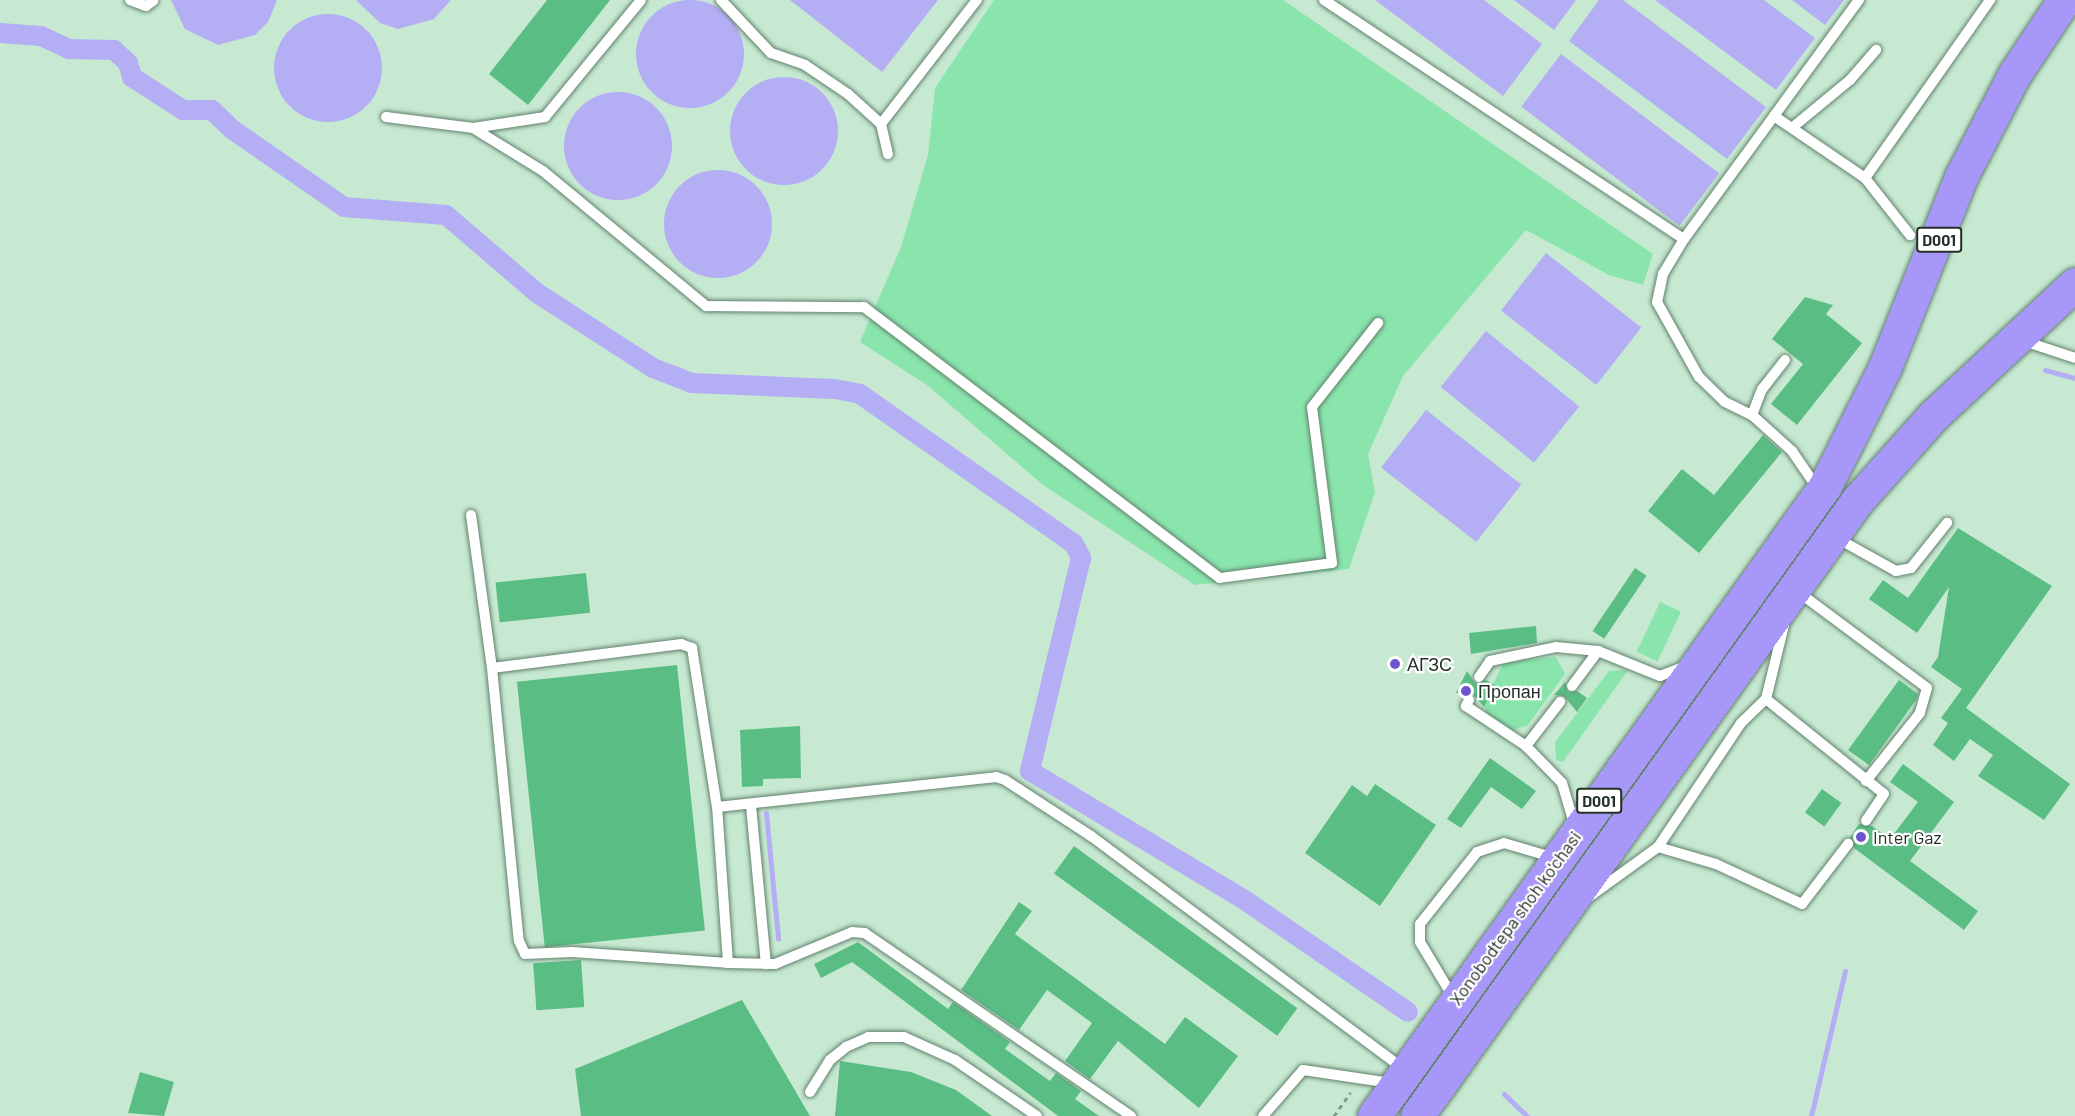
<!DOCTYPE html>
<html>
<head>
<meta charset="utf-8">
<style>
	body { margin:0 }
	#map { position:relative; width:2075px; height:1116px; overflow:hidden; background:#c7e9d2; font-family:Barlow,sans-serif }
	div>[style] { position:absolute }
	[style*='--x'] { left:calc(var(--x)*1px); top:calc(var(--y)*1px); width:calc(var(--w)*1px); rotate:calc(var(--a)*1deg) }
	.green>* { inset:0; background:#8ae5ad; transform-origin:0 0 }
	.water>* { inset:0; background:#b4aef5; transform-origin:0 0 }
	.round { border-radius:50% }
	.stream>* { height:5px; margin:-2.5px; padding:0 2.5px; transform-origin:2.5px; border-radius:2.5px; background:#b4aef5 }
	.canal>* { height:20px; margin:-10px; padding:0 10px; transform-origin:10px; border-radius:10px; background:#b4aef5 }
	.building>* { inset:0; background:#5abe84; transform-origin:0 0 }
	.path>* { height:3px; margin-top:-1.5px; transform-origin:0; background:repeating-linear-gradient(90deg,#819a89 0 4.5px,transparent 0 9px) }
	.roads { filter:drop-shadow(0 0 2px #62816d) drop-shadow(0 0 2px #62816d) }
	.service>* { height:10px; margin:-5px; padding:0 5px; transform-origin:5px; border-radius:5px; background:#fff }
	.trunk>* { height:33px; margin:-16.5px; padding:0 16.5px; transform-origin:16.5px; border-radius:16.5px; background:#a697f8 }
	.dots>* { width:16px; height:16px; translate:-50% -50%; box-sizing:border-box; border:3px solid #fff; border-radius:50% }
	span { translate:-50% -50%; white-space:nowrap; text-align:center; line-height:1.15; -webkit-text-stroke:4.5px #fff; paint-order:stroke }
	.shield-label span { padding:2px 4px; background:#fff; border:2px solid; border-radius:4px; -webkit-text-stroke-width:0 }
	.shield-label { font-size:16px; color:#243129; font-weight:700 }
	.poi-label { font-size:18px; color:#243129 }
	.left { translate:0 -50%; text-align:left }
	.street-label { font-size:18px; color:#243129 }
</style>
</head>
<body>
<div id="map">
	<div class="green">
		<div style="clip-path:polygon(994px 0,1283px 0,1653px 254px,1643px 285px,1609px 275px,1526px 230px,1403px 376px,1368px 454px,1375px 492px,1349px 569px,1195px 585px,1043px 485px,927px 385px,860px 342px,901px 247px,928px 155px,935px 88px)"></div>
		<div style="left:1660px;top:602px;width:23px;height:55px;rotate:25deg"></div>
		<div style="clip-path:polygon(1556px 657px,1565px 674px,1528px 725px,1511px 731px,1486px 714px,1484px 701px,1504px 662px)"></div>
		<div style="clip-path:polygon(1628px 670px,1563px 762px,1556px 760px,1555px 742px,1609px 671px)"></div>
	</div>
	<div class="water">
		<div class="round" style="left:636px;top:0;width:108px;height:108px"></div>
		<div style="clip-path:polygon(171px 0,277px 0,268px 22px,255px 35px,218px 45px,185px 29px)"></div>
		<div style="clip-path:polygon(356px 0,451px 0,434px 19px,398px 29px,380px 23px)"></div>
		<div style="clip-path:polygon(790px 0,938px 0,882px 72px)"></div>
		<div style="clip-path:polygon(1375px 0,1484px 0,1542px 44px,1503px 96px)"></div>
		<div style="clip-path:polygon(1514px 0,1576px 0,1554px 30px)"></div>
		<div style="clip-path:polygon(1599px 0,1623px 0,1766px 107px,1727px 159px,1569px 41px)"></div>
		<div style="clip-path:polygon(1655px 0,1764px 0,1815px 38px,1776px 90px)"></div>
		<div style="clip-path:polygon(1792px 0,1844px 0,1825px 25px)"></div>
		<div class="round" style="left:274px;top:14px;width:108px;height:108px"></div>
		<div style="left:1561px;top:54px;width:198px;height:66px;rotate:37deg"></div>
		<div class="round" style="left:730px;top:77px;width:108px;height:108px"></div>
		<div class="round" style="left:564px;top:92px;width:108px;height:108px"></div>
		<div class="round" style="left:664px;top:170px;width:108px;height:108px"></div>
		<div style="left:1546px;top:253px;width:121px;height:73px;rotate:38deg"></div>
		<div style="left:1486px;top:331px;width:120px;height:72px;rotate:39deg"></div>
		<div style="left:1426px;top:410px;width:121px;height:73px;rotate:38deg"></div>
	</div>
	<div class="stream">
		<div style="--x:2045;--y:370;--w:31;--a:15"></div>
		<div style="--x:766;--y:813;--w:126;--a:84.5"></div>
		<div style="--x:1504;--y:1094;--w:32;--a:44"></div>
		<div style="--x:1811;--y:1116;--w:149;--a:-76.8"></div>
	</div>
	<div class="canal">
		<div style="--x:0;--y:33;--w:41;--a:4.2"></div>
		<div style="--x:41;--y:36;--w:31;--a:25"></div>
		<div style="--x:69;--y:49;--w:45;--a:1.3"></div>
		<div style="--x:114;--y:50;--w:19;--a:43"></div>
		<div style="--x:128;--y:63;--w:15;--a:74"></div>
		<div style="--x:132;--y:77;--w:61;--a:32.9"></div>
		<div style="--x:183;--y:110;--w:29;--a:0"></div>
		<div style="--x:212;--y:110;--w:29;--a:44"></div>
		<div style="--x:233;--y:130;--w:135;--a:34.7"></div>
		<div style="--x:344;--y:207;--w:102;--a:4.5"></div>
		<div style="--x:446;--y:215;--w:120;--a:40.6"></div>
		<div style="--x:537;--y:293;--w:138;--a:32.9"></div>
		<div style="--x:653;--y:368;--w:42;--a:21"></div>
		<div style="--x:692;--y:383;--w:143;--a:2.4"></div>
		<div style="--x:835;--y:389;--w:25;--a:11"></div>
		<div style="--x:860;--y:394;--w:261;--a:35"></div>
		<div style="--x:1074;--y:544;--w:16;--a:63"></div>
		<div style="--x:1081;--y:558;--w:219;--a:103.5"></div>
		<div style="--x:1030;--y:771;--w:252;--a:31"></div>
		<div style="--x:1246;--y:901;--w:196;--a:34.4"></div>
	</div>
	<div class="building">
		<div style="clip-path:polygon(547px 0,610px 0,528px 105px,489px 74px)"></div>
		<div style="clip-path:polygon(1805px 297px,1833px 305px,1826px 314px,1862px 343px,1797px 425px,1771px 404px,1803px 364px,1772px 339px)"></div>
		<div style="clip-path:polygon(1763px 435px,1782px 452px,1699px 553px,1648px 511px,1682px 469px,1714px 495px)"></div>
		<div style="clip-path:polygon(1958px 528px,2052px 586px,1966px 708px,2070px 784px,2044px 820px,1978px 776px,1993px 755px,1970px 739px,1954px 761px,1933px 745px,1948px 723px,1941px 718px,1962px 689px,1931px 667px,1938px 657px,1949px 587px,1917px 633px,1869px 599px,1883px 580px,1908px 598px)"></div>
		<div style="left:1635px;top:568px;width:14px;height:76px;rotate:34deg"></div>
		<div style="left:586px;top:573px;width:40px;height:91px;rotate:84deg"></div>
		<div style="clip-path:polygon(1536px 626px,1537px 643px,1471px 654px,1469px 633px)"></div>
		<div style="left:677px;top:665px;width:267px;height:161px;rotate:84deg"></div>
		<div style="clip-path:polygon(1467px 671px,1475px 683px,1486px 680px,1495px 685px,1484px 707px,1472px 693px,1456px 693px)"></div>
		<div style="clip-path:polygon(1899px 680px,1918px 694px,1916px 700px,1869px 765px,1848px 750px)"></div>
		<div style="clip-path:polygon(1565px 682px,1568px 692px,1577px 691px,1587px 698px,1577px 712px,1564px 696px,1554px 695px)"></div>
		<div style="clip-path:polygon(800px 726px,801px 778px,763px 779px,763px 786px,742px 787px,740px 730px)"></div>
		<div style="clip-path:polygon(1490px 758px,1536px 791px,1522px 809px,1491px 787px,1461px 828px,1447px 819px)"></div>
		<div style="clip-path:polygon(1903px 764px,1954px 802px,1910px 861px,1978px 911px,1964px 930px,1854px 848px,1850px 837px,1859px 824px,1872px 826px,1890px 839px,1918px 802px,1890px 782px)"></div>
		<div style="clip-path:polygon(1375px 784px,1436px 825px,1380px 906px,1305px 853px,1352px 785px,1367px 796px)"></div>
		<div style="left:1822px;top:789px;width:24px;height:29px;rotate:36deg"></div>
		<div style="left:1074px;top:846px;width:276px;height:34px;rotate:36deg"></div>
		<div style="clip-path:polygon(1019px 902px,1032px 911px,1015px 934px,1165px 1044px,1185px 1017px,1238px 1056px,1199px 1108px,1118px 1041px,1090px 1079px,1065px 1061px,1092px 1023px,1047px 990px,1019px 1030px,961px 990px)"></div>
		<div style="clip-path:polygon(858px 942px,948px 1009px,953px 1002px,1010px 1042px,1005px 1049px,1050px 1081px,1056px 1073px,1081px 1091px,1075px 1099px,1099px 1116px,1058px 1116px,852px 962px,821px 978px,814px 964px)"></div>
		<div style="left:581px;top:960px;width:47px;height:48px;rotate:86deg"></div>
		<div style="clip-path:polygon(742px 1000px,810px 1116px,581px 1116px,575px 1069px)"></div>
		<div style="clip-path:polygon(840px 1061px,911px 1072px,956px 1090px,992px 1116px,835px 1116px)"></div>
		<div style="clip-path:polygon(140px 1072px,174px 1082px,164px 1116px,128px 1113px)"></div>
	</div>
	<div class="path">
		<div style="--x:1334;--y:1116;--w:29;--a:-55"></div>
	</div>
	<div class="roads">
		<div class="service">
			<div style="--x:130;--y:0;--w:17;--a:21"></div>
			<div style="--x:146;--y:6;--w:9;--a:-36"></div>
			<div style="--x:721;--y:0;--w:73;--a:46.7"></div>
			<div style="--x:771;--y:53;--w:36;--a:19"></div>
			<div style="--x:805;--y:65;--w:52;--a:34"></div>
			<div style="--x:848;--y:94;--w:45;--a:42.3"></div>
			<div style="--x:881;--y:124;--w:31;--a:77"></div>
			<div style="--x:1324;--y:0;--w:432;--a:33.6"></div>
			<div style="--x:1684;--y:239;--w:152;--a:-53.8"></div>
			<div style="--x:1774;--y:116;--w:110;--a:34.3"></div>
			<div style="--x:1865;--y:178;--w:73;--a:51.7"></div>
			<div style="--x:1774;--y:116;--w:144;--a:-53.8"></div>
			<div style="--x:386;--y:117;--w:88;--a:7.2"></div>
			<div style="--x:473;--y:128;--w:82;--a:31.6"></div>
			<div style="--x:543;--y:171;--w:212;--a:39.6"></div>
			<div style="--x:706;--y:306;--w:158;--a:0.4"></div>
			<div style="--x:864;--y:307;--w:447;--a:37.3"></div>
			<div style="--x:1220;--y:578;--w:113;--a:-7.6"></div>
			<div style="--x:1332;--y:563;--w:157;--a:-97.3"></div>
			<div style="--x:1312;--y:407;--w:107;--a:-51.8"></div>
			<div style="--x:881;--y:124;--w:157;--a:-52.3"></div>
			<div style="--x:1793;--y:127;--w:74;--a:-39.5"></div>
			<div style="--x:1850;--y:80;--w:40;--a:-49"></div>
			<div style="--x:473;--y:128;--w:73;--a:-8.7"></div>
			<div style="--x:545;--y:117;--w:151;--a:-50.6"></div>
			<div style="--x:1865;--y:178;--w:218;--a:-54.9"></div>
			<div style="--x:1684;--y:239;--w:41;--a:121"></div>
			<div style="--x:1663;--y:274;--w:29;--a:102"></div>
			<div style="--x:1657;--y:302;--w:86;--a:60.8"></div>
			<div style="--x:1699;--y:377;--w:36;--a:44"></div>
			<div style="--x:1725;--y:402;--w:30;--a:26"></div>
			<div style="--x:2021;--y:340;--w:57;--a:18.4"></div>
			<div style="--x:1785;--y:360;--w:37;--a:128"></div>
			<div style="--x:1762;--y:389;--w:28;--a:111"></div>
			<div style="--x:1752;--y:415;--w:54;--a:42"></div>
			<div style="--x:1792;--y:451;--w:46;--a:55.6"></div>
			<div style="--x:471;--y:515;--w:154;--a:82.2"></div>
			<div style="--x:492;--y:668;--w:274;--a:84.4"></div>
			<div style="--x:519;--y:941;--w:14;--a:65"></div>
			<div style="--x:525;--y:954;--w:47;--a:-2.4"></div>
			<div style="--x:572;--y:952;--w:156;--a:4"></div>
			<div style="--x:1835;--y:537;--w:70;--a:29.1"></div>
			<div style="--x:1896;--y:571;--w:15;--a:-11"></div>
			<div style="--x:1911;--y:568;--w:58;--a:-51.3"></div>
			<div style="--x:1797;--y:591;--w:162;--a:36.7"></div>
			<div style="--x:1927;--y:688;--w:26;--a:106"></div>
			<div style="--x:1920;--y:713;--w:87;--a:128.5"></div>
			<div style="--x:1785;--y:621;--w:80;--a:103.7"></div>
			<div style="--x:1766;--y:699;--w:151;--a:38.8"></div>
			<div style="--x:1884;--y:794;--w:32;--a:124"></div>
			<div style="--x:492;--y:668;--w:191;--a:-7.2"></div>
			<div style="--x:681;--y:644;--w:12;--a:20"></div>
			<div style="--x:692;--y:648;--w:161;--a:81.1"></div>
			<div style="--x:1479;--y:677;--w:19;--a:-55"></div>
			<div style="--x:1490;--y:661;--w:67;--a:-12"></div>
			<div style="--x:1556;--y:647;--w:42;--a:5.4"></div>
			<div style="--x:1598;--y:651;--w:67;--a:22"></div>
			<div style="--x:1660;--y:676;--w:26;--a:-21"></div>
			<div style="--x:1572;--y:686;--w:44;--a:-53.4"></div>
			<div style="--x:1469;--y:700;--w:7;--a:117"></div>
			<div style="--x:1466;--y:706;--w:72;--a:33.7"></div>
			<div style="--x:1526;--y:746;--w:52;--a:45.8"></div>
			<div style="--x:1562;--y:783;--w:42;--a:73.3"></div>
			<div style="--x:1526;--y:746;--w:56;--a:-52.3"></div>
			<div style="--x:751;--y:806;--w:159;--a:84.6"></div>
			<div style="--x:1658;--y:847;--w:149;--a:-56.2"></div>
			<div style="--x:1741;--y:723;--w:35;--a:-44"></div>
			<div style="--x:1589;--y:897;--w:85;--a:-35.9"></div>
			<div style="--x:1658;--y:847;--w:60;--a:16.3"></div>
			<div style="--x:1716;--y:864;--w:95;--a:24.9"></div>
			<div style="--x:1802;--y:904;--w:76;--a:-52.5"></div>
			<div style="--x:1453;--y:997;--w:64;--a:-121"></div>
			<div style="--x:1420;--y:942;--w:18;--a:-90"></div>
			<div style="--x:1420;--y:924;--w:92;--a:-51.6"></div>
			<div style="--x:1477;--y:852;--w:28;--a:-18"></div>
			<div style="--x:1504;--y:843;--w:53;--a:16.4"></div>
			<div style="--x:810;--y:1092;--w:38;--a:-58"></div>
			<div style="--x:830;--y:1060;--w:21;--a:-39"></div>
			<div style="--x:846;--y:1047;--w:24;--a:-24"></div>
			<div style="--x:868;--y:1037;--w:36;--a:0"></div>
			<div style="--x:904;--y:1037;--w:56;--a:24.3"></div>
			<div style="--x:955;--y:1060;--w:99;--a:34.3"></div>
			<div style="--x:1131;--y:1116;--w:323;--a:-145.5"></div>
			<div style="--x:865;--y:933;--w:13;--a:-176"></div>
			<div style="--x:852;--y:932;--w:83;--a:157.4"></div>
			<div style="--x:775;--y:964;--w:47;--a:-178.8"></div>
			<div style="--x:728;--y:963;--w:156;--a:-94"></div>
			<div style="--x:717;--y:807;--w:281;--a:-6.1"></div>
			<div style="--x:996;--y:777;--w:9;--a:18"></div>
			<div style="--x:1005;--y:780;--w:103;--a:33.1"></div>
			<div style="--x:1091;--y:836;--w:390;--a:36.7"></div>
			<div style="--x:1263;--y:1116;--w:61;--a:-49"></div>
			<div style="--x:1303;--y:1070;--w:89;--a:8.4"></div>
		</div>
		<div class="trunk">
			<div style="--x:1374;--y:1116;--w:775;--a:-54.4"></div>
			<div style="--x:1825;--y:486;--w:133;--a:-63.2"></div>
			<div style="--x:1885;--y:367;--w:205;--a:-68.2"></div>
			<div style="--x:1961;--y:177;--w:115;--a:-62.5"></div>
			<div style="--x:2014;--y:75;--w:90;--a:-56.3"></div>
			<div style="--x:1417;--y:1116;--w:756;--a:-54.42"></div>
			<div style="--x:1857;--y:501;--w:115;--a:-48.2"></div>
			<div style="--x:1934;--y:415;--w:192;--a:-42.9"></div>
		</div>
	</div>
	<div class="dots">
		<div style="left:1395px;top:664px;background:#6d55cf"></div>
		<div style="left:1466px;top:691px;background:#6d55cf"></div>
		<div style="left:1861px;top:837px;background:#6d55cf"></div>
	</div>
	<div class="shield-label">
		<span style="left:1939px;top:240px">D001</span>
		<span style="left:1599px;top:801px">D001</span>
	</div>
	<div class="poi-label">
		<span class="left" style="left:1407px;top:664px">АГЗС</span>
		<span class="left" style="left:1478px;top:691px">Пропан</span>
		<span class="left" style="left:1873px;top:837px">Inter Gaz</span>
	</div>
	<div class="street-label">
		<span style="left:1515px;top:918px;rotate:-54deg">Xonobodtepa shoh ko'chasi</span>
	</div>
</div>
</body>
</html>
